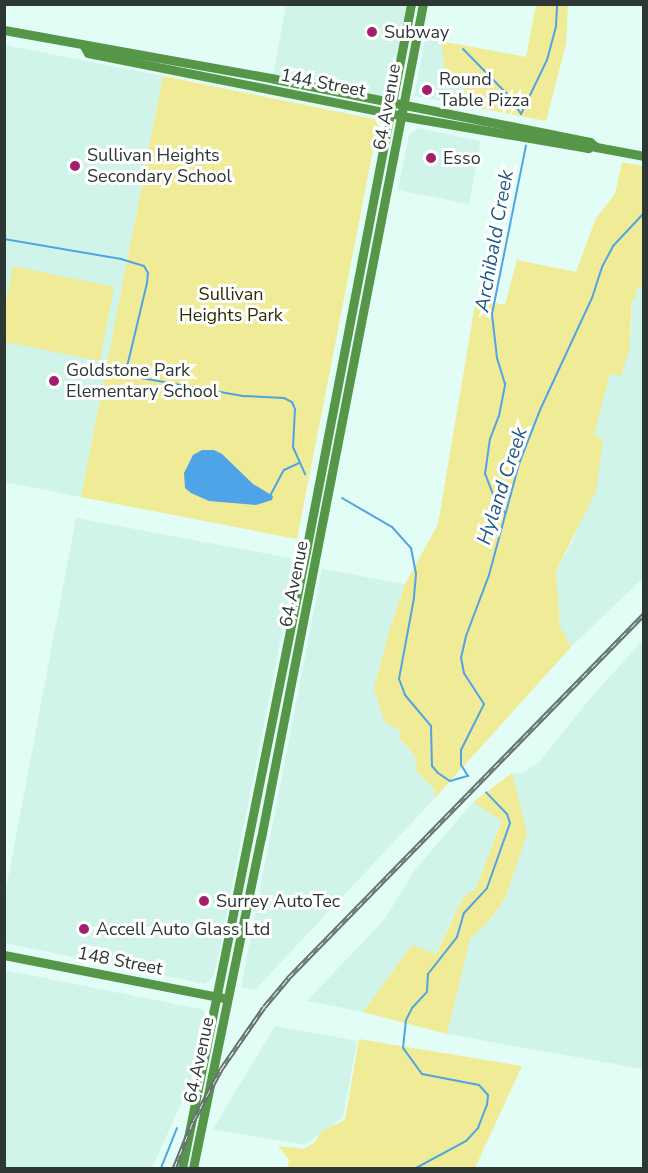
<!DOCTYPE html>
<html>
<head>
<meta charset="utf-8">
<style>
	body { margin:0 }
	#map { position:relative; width:648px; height:1173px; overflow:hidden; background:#e2fdf5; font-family:"Nunito Sans",sans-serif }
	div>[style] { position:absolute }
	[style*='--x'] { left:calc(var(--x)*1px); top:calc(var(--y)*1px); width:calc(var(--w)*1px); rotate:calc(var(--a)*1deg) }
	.built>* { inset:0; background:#d0f4e9 }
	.green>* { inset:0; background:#f0eb96 }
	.water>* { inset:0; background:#4fa4e7 }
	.stream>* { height:2px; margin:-1px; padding:0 1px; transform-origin:1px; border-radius:1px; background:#4fa4e7 }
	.secondary>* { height:9px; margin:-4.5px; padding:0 4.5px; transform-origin:4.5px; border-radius:4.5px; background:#559648 }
	.rail>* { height:4.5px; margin-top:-2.25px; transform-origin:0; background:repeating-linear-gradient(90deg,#fff 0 7px,#657470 0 14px); box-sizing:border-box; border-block:2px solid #657470 }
	.dots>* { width:16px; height:16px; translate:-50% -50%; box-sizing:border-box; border:3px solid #fff; border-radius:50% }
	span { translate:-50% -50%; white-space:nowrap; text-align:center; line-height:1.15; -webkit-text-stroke:6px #fff; paint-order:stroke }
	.poi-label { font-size:18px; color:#2d3734 }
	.left { translate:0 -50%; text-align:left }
	.street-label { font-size:18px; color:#2d3734 }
	.park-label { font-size:18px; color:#2f2c00 }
	.water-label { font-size:20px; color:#1d5986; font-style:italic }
	.frame { position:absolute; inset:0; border:6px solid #2d3734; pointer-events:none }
</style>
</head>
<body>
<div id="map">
	<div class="built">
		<div style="clip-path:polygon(286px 5px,407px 5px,390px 100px,273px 77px)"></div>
		<div style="clip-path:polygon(426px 36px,441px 41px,444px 67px,460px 82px,473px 107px,414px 96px)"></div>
		<div style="clip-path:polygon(5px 45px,163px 76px,81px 497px,5px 482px)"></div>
		<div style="clip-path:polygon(418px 128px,481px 141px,469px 204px,398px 190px,409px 135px)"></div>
		<div style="clip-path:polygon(643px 286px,643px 578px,571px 647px,560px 626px,556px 571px,574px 539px,603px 440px,594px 434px,610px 373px,621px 375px,631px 333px,632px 299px,637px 287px)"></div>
		<div style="clip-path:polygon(76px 518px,290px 558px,295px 567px,214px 976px,205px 984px,5px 943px,5px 895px)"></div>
		<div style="clip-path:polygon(322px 569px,405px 584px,390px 628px,376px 680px,401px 731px,400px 739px,415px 756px,417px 772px,435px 790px,434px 799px,255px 990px,241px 987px)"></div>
		<div style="clip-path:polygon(643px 640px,643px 1069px,447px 1034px,470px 939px,489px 921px,506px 898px,526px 834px,512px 773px,522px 774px,539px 762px,594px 694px)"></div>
		<div style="clip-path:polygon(473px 802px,502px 821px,475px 890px,464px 896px,435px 955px,412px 945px,363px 1012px,307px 1001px,384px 920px,415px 870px)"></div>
		<div style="clip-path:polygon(4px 970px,205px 1010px,189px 1092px,181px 1104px,152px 1168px,5px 1168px)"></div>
		<div style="clip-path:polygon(275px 1026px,357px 1041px,343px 1117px,305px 1145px,213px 1129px)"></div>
	</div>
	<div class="green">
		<div style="clip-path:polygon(536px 5px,568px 5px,566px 44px,546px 121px,473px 107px,460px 82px,444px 67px,441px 41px,526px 57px)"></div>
		<div style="clip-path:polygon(163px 76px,374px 119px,378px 125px,297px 539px,81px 497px)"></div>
		<div style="clip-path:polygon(622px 162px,643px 166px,643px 286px,637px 287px,636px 298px,632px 299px,629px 351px,621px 376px,610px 374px,594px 434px,603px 440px,596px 492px,556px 571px,560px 626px,571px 647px,434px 799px,435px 790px,417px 772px,415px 756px,400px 739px,400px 731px,384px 721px,374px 688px,390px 628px,405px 584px,438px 524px,476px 299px,505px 305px,517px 260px,576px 272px,596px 218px,615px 194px)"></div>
		<div style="clip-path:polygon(13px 266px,114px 287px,100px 361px,5px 342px,5px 308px)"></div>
		<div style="clip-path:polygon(512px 773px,527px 834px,505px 899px,489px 921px,470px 939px,447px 1034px,363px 1012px,412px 945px,436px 954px,464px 896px,475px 890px,502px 821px,473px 802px)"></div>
		<div style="clip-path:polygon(359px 1039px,522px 1066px,475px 1168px,287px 1168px,289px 1160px,278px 1146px,303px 1149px,315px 1142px,321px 1131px,345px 1120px)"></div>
	</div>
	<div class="water">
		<div style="clip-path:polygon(202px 450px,214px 450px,222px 454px,253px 484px,273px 496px,272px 500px,256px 505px,209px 501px,191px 493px,185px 488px,184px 473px,193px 455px)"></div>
	</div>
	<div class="stream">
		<div style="--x:463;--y:49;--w:67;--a:45.6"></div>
		<div style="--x:510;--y:97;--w:20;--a:57"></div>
		<div style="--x:521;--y:114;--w:60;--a:-64.3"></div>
		<div style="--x:547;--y:60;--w:35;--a:-75"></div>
		<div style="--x:556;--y:26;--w:22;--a:-87"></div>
		<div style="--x:4;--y:239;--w:119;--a:9.7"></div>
		<div style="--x:121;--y:259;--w:24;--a:17"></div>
		<div style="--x:144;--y:266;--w:8;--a:60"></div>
		<div style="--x:148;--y:273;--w:10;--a:96"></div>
		<div style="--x:147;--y:283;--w:90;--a:103.4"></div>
		<div style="--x:126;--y:371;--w:6;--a:51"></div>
		<div style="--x:130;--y:376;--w:116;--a:10"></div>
		<div style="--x:244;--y:396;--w:40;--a:2.9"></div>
		<div style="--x:284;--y:398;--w:9;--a:27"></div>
		<div style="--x:292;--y:402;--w:8;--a:67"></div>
		<div style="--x:295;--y:409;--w:38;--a:93"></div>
		<div style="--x:293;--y:447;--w:30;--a:66"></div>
		<div style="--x:271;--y:494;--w:27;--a:-62"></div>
		<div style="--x:284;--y:470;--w:17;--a:-25"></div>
		<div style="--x:342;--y:498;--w:58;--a:30.1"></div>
		<div style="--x:392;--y:527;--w:28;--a:48"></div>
		<div style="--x:411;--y:548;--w:26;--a:79"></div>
		<div style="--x:416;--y:574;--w:24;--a:95"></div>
		<div style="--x:414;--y:598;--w:82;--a:100.5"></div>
		<div style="--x:399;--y:679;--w:17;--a:69"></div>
		<div style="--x:405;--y:695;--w:40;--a:50"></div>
		<div style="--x:431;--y:726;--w:40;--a:88.6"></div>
		<div style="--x:432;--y:766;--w:9;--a:49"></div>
		<div style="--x:438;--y:773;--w:14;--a:34"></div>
		<div style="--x:450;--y:781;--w:19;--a:-16"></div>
		<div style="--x:468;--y:776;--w:13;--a:-122"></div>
		<div style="--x:461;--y:765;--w:15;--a:-90"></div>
		<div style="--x:461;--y:750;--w:51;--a:-63.4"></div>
		<div style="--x:484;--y:704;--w:37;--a:-123"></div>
		<div style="--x:464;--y:673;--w:15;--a:-101"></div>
		<div style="--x:461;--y:658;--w:23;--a:-77"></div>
		<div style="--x:466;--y:636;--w:65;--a:-69.3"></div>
		<div style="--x:489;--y:575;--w:115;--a:-74.9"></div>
		<div style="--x:519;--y:464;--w:58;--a:-68.7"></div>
		<div style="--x:540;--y:410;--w:123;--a:-65.1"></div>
		<div style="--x:592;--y:298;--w:33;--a:-72"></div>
		<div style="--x:602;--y:267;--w:24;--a:-62"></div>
		<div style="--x:613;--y:246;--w:45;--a:-46.8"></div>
		<div style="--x:505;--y:513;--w:19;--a:-125"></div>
		<div style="--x:494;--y:497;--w:25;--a:-111"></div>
		<div style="--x:485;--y:474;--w:35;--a:-82"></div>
		<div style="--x:490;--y:439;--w:25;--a:-69"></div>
		<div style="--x:499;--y:416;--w:33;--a:-79"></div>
		<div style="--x:505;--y:384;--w:27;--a:-107"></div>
		<div style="--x:497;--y:358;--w:44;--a:-96.5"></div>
		<div style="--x:492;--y:314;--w:172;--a:-78.6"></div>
		<div style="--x:161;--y:1168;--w:43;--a:-68.2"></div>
		<div style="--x:416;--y:1168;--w:57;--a:-28.4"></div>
		<div style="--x:466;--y:1141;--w:18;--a:-47"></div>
		<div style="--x:478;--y:1128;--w:25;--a:-69"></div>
		<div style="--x:487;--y:1105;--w:10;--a:-84"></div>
		<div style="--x:488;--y:1095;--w:13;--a:-132"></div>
		<div style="--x:479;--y:1085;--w:58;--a:-169.1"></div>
		<div style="--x:422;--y:1074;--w:32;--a:-126"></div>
		<div style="--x:403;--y:1048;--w:28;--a:-84"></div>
		<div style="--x:406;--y:1020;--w:13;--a:-63"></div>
		<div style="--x:412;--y:1008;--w:22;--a:-47"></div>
		<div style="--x:427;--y:992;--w:18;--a:-87"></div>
		<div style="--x:428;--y:974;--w:47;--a:-51.9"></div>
		<div style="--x:457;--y:937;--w:25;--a:-74"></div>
		<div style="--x:464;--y:913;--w:34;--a:-47"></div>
		<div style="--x:487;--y:888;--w:69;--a:-70.5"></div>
		<div style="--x:510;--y:823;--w:9;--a:-108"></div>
		<div style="--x:507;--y:814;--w:30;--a:-134"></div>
	</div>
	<div class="secondary">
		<div style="--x:4;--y:30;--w:275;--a:10.2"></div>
		<div style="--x:275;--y:79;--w:321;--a:11.3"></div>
		<div style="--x:590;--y:142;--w:8;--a:40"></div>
		<div style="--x:596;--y:147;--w:49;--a:10.6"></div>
		<div style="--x:84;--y:46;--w:8;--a:60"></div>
		<div style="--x:88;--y:53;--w:320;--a:11.3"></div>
		<div style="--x:402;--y:116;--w:189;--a:9.8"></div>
		<div style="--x:588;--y:148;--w:5;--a:-22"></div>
		<div style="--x:4;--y:955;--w:223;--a:11.1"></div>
		<div style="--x:182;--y:1168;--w:629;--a:-78.64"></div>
		<div style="--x:306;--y:551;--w:557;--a:-79.13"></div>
		<div style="--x:193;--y:1168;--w:337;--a:-78.4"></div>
		<div style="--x:261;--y:838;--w:850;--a:-79.01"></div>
	</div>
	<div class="rail">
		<div style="--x:174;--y:1168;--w:51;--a:-68"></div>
		<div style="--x:193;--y:1121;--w:59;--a:-61.7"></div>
		<div style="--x:221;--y:1069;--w:75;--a:-55.3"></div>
		<div style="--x:264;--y:1007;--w:38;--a:-50"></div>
		<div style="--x:288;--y:978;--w:509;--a:-45.64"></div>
	</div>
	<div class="dots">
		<div style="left:372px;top:32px;background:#a31f6d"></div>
		<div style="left:427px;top:90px;background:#a31f6d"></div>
		<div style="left:431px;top:158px;background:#a31f6d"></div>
		<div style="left:75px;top:166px;background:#a31f6d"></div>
		<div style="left:54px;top:381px;background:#a31f6d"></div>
		<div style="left:204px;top:901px;background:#a31f6d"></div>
		<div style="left:84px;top:929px;background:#a31f6d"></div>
	</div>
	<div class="poi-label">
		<span class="left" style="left:384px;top:32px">Subway</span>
		<span class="left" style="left:439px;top:90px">Round<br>Table Pizza</span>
		<span class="left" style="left:87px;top:166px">Sullivan Heights<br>Secondary School</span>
		<span class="left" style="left:443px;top:158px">Esso</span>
		<span class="left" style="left:66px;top:381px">Goldstone Park<br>Elementary School</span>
		<span class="left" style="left:216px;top:901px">Surrey AutoTec</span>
		<span class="left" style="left:96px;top:929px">Accell Auto Glass Ltd</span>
	</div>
	<div class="street-label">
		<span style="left:323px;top:83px;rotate:11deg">144 Street</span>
		<span style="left:387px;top:107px;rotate:-80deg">64 Avenue</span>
		<span style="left:294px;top:584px;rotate:-79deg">64 Avenue</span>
		<span style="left:120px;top:961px;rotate:11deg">148 Street</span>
		<span style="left:199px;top:1060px;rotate:-78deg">64 Avenue</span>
	</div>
	<div class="park-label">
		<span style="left:231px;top:305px">Sullivan<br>Heights Park</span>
	</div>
	<div class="water-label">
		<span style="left:494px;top:241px;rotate:-80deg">Archibald Creek</span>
		<span style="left:502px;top:486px;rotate:-72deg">Hyland Creek</span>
	</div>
	<div class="frame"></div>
</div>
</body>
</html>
